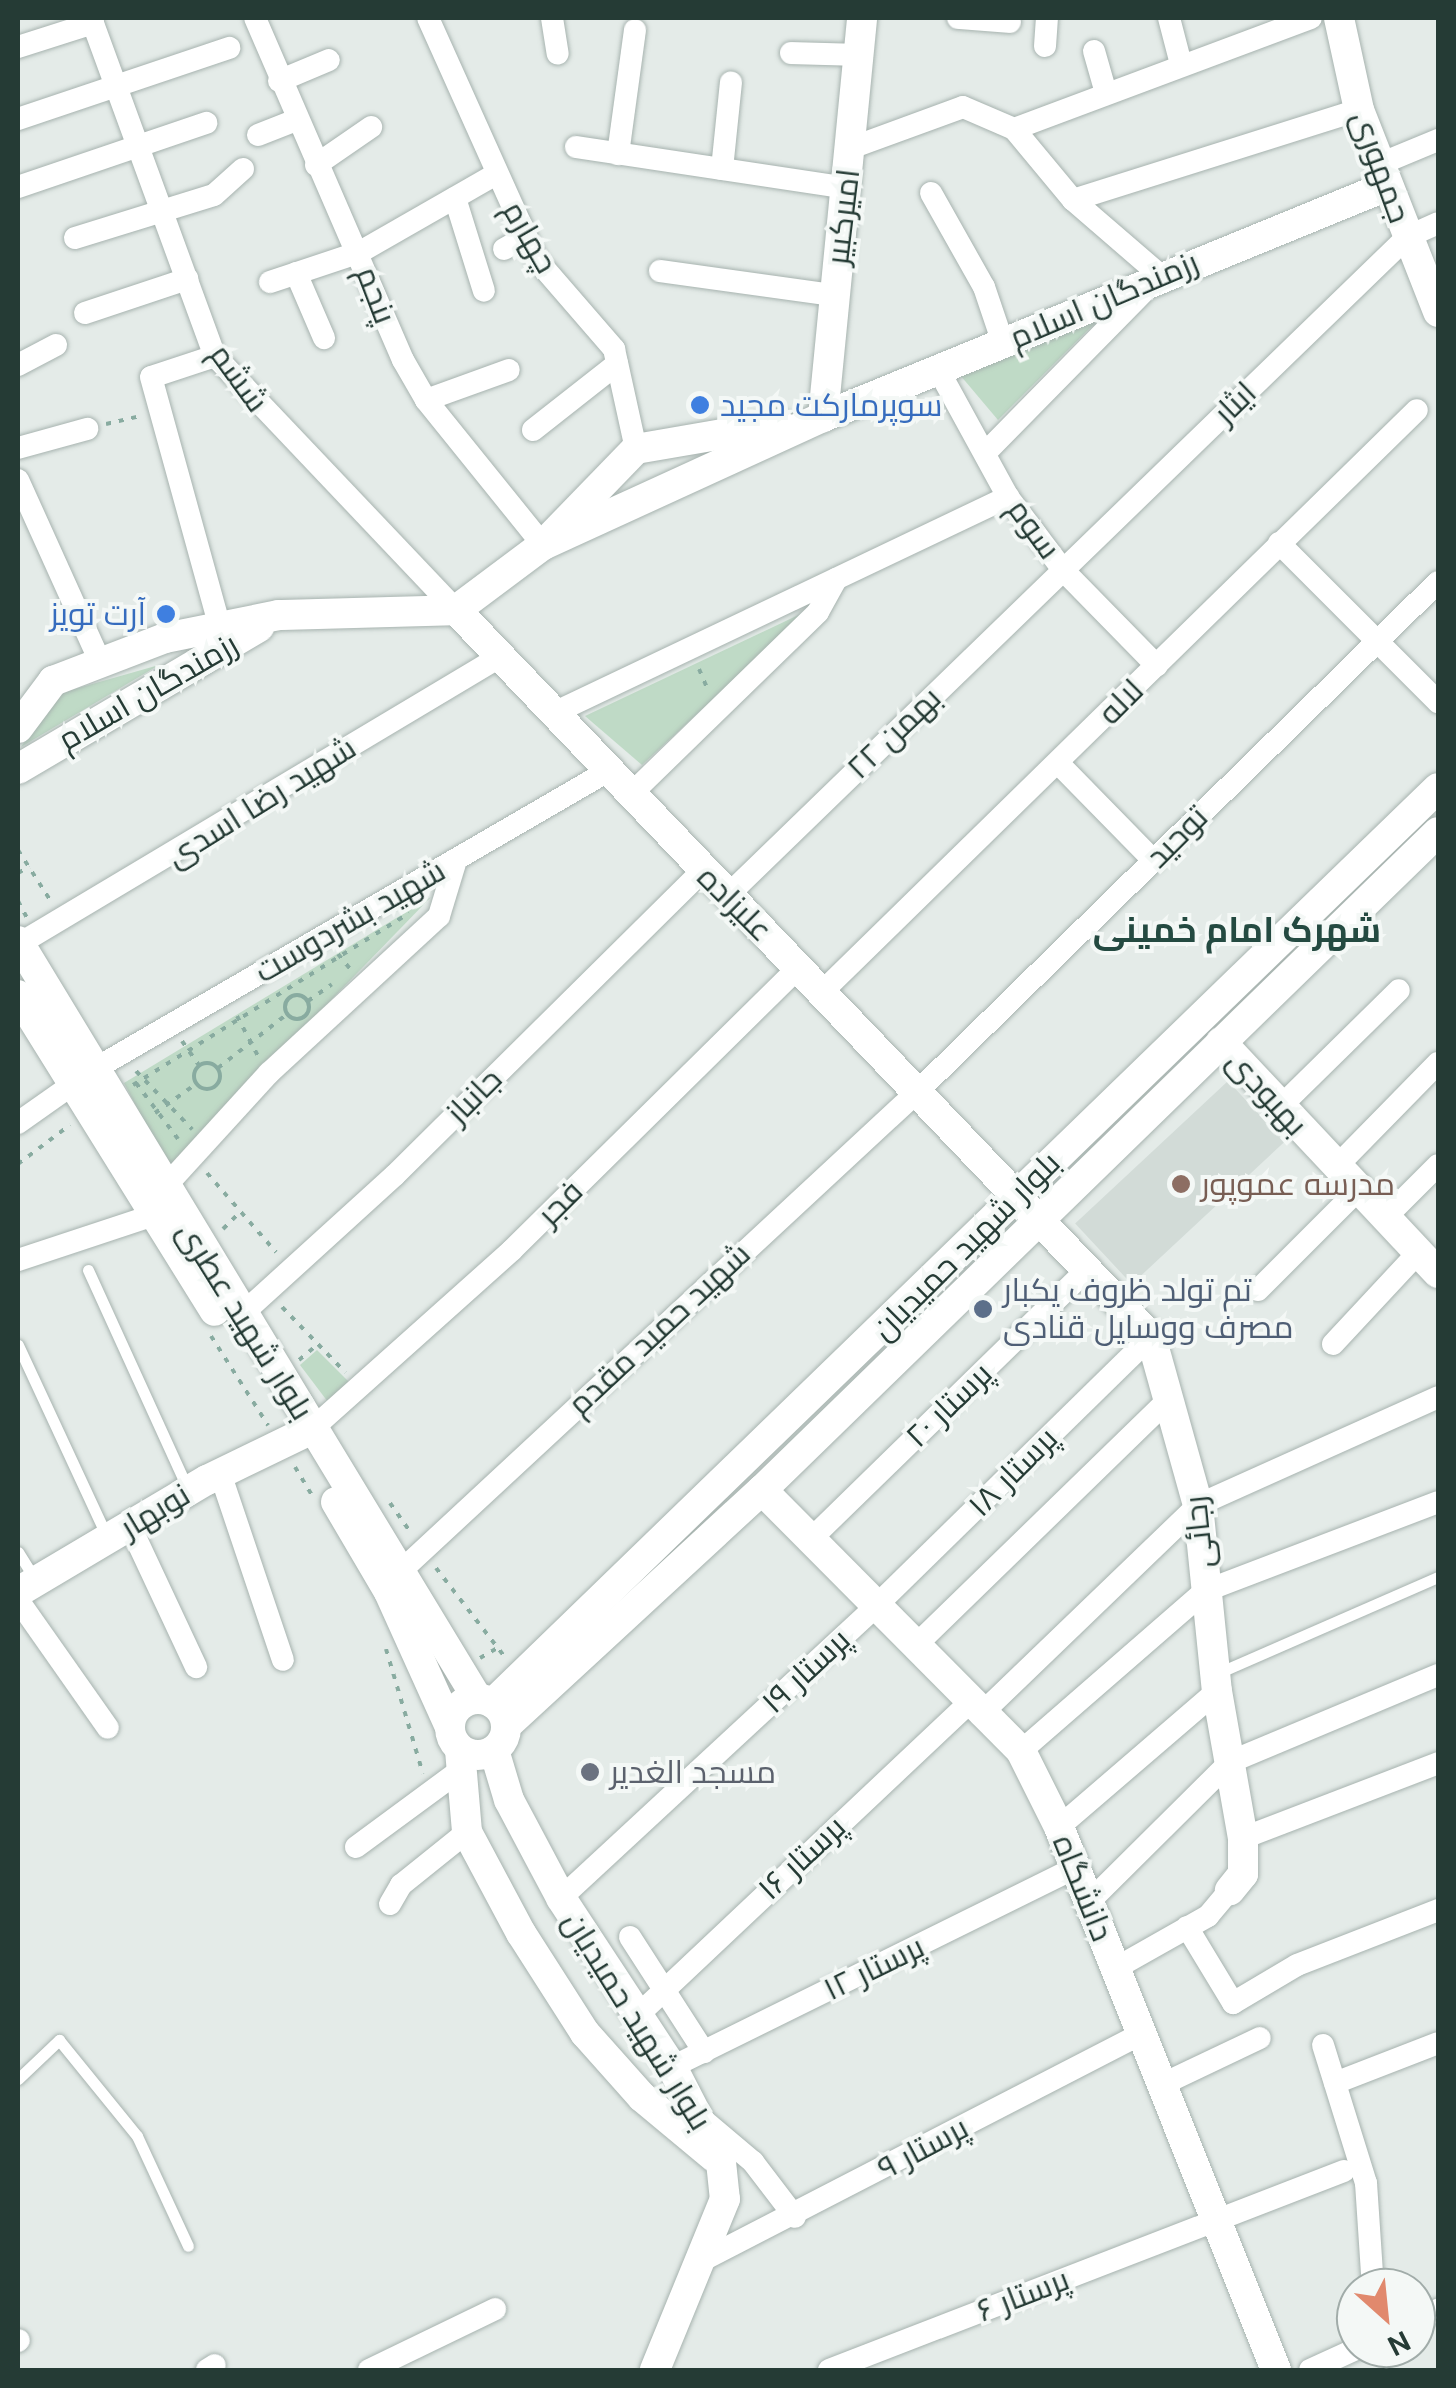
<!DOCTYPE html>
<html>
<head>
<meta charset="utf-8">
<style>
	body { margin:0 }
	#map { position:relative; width:1456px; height:2388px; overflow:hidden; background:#e4ebe8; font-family:"DM Sans",Cairo,sans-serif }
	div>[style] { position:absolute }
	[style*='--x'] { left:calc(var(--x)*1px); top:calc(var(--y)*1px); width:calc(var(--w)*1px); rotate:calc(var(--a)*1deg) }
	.built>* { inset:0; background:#d2dbd7; transform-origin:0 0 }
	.green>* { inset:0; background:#bfdac6 }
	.path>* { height:4px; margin-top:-2px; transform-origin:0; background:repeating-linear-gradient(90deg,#88aba0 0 5px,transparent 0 13px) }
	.path>.ring { margin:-2px; padding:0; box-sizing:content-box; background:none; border:4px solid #88aba0; border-radius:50% }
	.roads { filter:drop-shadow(0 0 2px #a7b3af) drop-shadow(0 0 2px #a7b3af) }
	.service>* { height:11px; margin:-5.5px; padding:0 5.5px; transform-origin:5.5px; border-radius:5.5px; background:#fff }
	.minor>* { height:22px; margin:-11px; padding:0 11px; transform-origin:11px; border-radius:11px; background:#fff }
	.tertiary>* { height:30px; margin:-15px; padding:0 15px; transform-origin:15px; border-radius:15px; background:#fff }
	.secondary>* { height:30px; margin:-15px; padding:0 15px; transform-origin:15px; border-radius:15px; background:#fff }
	.secondary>.ring { margin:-15px; padding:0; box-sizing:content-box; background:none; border:30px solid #fff; border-radius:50% }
	.dots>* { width:28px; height:28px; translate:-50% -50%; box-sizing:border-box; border:5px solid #f4f8f6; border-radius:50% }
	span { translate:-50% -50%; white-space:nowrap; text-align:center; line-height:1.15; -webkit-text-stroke:8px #f4f8f6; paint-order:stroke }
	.street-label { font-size:32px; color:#253b35 }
	.shop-label { font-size:32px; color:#366cbe }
	.left { translate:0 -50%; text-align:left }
	.right { translate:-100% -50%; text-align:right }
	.education-label { font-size:32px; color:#785e54 }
	.service-label { font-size:32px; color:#4e5e75 }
	.worship-label { font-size:32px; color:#5b616d }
	.neighbourhood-label { font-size:35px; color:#244a41; font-weight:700 }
	.frame { position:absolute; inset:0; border:20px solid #253b35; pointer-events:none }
	.north { position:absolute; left:1336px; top:2268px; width:100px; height:100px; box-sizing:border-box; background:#f4f8f6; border:2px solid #a1aca9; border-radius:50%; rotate:153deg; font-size:28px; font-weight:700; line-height:40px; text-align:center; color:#253b35 }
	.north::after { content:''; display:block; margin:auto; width:35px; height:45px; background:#e1896d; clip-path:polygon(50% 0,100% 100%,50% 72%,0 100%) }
</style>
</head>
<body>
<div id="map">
	<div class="built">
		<div style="left:1228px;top:1081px;width:83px;height:209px;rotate:47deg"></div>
	</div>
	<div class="green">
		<div style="clip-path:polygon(1098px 320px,998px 420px,960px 375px)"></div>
		<div style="clip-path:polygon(809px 610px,642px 765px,585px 716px)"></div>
		<div style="clip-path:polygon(159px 665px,21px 747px,57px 694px)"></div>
		<div style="clip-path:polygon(431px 897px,168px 1168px,124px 1083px)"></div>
		<div style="clip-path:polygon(317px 1350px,353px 1386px,331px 1406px,300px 1365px)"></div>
	</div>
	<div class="path">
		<div style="--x:106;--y:424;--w:36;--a:-13"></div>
		<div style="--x:699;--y:669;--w:21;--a:67"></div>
		<div style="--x:18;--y:850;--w:63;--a:57.3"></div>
		<div style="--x:18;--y:873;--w:13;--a:-29"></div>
		<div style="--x:18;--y:901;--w:19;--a:62"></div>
		<div style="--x:338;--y:954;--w:21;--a:51"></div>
		<div class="ring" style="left:285px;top:995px;width:20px;height:20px"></div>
		<div style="--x:308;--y:1001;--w:29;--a:-35"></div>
		<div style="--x:237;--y:1016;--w:45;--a:62.3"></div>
		<div style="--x:182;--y:1041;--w:29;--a:55"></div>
		<div class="ring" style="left:194px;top:1063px;width:22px;height:22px"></div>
		<div style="--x:218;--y:1068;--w:88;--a:-38"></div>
		<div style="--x:136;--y:1071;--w:81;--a:46"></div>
		<div style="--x:136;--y:1083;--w:70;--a:53.1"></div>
		<div style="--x:133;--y:1085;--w:325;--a:-31.9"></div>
		<div style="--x:155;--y:1113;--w:50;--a:-35.3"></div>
		<div style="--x:18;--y:1164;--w:65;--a:-36.9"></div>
		<div style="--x:207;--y:1173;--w:105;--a:48.9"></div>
		<div style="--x:223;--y:1229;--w:25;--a:-45"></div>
		<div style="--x:282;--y:1307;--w:91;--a:45.9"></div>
		<div style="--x:211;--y:1336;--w:106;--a:57.4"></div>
		<div style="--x:299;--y:1360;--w:25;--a:-40"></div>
		<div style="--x:295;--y:1467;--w:35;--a:59"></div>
		<div style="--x:390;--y:1503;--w:35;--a:55"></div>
		<div style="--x:436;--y:1568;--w:111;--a:52.3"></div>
		<div style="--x:386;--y:1649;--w:130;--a:73.5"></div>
		<div style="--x:480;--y:1658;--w:20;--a:-30"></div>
	</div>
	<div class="roads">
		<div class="service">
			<div style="--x:88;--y:1270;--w:239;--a:65.5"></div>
			<div style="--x:18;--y:1345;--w:209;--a:65.1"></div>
			<div style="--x:18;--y:1552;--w:34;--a:58"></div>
			<div style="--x:1218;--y:1673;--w:240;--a:-23.6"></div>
			<div style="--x:18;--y:2079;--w:57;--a:-43.6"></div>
			<div style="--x:59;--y:2040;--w:124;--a:50.9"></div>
			<div style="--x:137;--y:2136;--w:121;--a:65.1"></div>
		</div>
		<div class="minor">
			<div style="--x:91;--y:18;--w:360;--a:69.9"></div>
			<div style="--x:215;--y:356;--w:350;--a:46.5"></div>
			<div style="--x:255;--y:18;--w:373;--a:66.6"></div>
			<div style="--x:403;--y:360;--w:46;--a:60.1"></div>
			<div style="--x:426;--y:400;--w:186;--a:51.1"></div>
			<div style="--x:428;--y:18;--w:265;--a:65.8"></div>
			<div style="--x:537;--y:260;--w:118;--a:49.1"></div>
			<div style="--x:614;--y:349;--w:102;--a:77.6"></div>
			<div style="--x:552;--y:18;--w:36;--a:81"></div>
			<div style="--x:958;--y:18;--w:52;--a:4.4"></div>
			<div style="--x:1169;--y:18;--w:48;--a:75.4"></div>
			<div style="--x:1045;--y:46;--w:28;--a:-86"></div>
			<div style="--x:18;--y:47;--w:79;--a:-17.7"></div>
			<div style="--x:1094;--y:51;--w:44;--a:74.1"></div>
			<div style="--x:791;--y:53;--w:68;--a:1.7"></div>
			<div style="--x:279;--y:81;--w:54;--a:-22.8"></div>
			<div style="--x:18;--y:119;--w:223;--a:-18.6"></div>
			<div style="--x:1014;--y:129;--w:317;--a:-20.5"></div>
			<div style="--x:258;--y:135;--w:41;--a:-21.5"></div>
			<div style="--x:576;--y:147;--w:273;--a:8.6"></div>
			<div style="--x:851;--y:148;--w:119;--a:-20.1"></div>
			<div style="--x:963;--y:107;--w:56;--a:23.3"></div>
			<div style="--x:1014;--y:129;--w:92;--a:50.3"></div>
			<div style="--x:1073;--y:200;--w:115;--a:40.8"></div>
			<div style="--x:1160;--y:275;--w:247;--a:134.5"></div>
			<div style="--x:618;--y:154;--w:125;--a:-82.2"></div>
			<div style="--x:1380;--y:164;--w:63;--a:-22.5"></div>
			<div style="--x:316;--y:165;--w:67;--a:-34.6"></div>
			<div style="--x:722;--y:169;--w:87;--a:-84.1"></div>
			<div style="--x:18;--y:187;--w:199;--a:-18.8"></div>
			<div style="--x:931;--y:193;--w:108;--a:60.6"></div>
			<div style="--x:984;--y:287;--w:59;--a:71.3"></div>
			<div style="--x:455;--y:198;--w:97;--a:72.7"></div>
			<div style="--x:1073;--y:200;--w:300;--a:-17.5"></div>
			<div style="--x:75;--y:238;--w:145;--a:-17.2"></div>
			<div style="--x:214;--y:195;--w:39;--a:-42"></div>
			<div style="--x:504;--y:249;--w:25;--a:-29"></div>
			<div style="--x:660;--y:271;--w:175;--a:7.9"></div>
			<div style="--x:296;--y:273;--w:71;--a:66.7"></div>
			<div style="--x:270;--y:282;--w:95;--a:-18.4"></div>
			<div style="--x:360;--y:252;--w:157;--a:-29.8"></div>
			<div style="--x:85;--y:313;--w:108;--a:-18.4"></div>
			<div style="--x:215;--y:356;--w:67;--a:161.8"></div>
			<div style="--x:151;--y:377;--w:259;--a:74.6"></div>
			<div style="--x:18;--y:365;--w:43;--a:-27.8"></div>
			<div style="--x:939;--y:371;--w:144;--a:61.3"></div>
			<div style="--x:1008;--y:497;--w:91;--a:53"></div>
			<div style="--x:1063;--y:570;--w:134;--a:45.6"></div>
			<div style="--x:426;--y:400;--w:88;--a:-19.9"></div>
			<div style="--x:533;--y:430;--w:107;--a:-38.2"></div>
			<div style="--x:18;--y:448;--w:72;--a:-15.4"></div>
			<div style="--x:18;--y:480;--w:200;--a:65.7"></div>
			<div style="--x:1279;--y:543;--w:225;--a:45"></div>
			<div style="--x:556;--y:712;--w:501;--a:-25.44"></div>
			<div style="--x:1058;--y:763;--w:137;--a:45.6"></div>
			<div style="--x:630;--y:795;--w:262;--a:-44.2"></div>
			<div style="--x:818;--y:612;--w:38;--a:-61"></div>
			<div style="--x:726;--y:897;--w:948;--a:-44.1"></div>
			<div style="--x:1407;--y:237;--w:34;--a:-24"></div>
			<div style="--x:19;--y:944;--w:561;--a:-30.86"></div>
			<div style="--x:822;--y:992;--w:832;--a:-44.37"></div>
			<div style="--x:1281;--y:1106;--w:165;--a:-44.5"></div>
			<div style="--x:18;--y:1123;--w:92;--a:-35.2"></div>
			<div style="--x:93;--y:1070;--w:596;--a:-30.14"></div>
			<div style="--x:1335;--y:1168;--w:147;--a:-45.6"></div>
			<div style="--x:164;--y:1188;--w:156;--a:-47.6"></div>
			<div style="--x:269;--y:1073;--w:231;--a:-42.7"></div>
			<div style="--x:439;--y:916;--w:59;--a:-73.1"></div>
			<div style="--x:1384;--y:1219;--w:76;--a:-45"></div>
			<div style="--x:18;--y:1260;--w:143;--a:-18.3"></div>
			<div style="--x:1258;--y:1290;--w:140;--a:-45"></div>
			<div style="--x:241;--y:1315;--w:208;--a:-42.3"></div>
			<div style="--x:395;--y:1175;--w:432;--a:-44.7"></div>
			<div style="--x:1333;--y:1344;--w:125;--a:-47"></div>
			<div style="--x:312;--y:1429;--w:268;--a:-41.8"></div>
			<div style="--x:512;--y:1250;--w:403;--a:-44.6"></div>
			<div style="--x:220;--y:1473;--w:197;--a:71.4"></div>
			<div style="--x:130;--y:1526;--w:156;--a:64.9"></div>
			<div style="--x:810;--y:1540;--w:387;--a:-44.3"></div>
			<div style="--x:403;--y:1569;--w:700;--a:-42.86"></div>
			<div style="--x:916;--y:1093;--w:730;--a:-44.39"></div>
			<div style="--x:18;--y:1600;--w:156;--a:54.9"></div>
			<div style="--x:914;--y:1647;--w:357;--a:-44.2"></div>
			<div style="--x:980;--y:1715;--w:303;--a:-43.9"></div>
			<div style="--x:1198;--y:1505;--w:263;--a:-24.2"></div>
			<div style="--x:1021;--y:1751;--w:244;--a:-41"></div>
			<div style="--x:1205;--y:1591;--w:249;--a:-20.9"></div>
			<div style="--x:1059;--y:1827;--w:208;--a:-40.7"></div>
			<div style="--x:1243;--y:1838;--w:209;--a:-21"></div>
			<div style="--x:356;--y:1847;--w:128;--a:-36.4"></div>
			<div style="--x:561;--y:1898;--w:428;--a:-42.8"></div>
			<div style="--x:875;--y:1607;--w:386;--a:-44.4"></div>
			<div style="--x:1089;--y:1902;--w:199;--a:-44.8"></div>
			<div style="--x:1230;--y:1762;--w:225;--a:-22.7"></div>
			<div style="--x:390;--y:1904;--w:22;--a:-60"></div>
			<div style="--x:401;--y:1885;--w:85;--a:-38.8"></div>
			<div style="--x:1187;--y:1927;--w:89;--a:58.8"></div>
			<div style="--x:1233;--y:2003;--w:74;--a:-30.7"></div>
			<div style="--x:1297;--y:1965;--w:151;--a:-21.3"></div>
			<div style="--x:630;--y:1937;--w:137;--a:57.2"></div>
			<div style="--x:1116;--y:1968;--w:106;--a:-29.5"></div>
			<div style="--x:1208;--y:1916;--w:34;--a:-50"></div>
			<div style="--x:638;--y:2015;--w:453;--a:-43.3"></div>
			<div style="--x:1323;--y:2045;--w:145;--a:72.7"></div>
			<div style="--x:1366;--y:2183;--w:105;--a:86.2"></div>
			<div style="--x:672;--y:2067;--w:449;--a:-26.3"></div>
			<div style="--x:1335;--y:2083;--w:110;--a:-21.2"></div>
			<div style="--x:1163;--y:2084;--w:107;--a:-25.4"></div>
			<div style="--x:702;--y:2119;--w:67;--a:40.1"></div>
			<div style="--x:753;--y:2162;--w:69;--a:52.6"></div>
			<div style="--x:703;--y:2260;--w:494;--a:-27.3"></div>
			<div style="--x:1416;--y:2321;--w:25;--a:-27"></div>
			<div style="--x:18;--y:2341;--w:1;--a:-45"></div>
			<div style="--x:207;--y:2370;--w:9;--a:-32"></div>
			<div style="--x:369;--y:2370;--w:140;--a:-25.8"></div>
			<div style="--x:829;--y:2370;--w:552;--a:-21.13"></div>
			<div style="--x:1310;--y:2370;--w:53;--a:-24.6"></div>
		</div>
		<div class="tertiary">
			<div style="--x:1339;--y:18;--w:94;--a:77.7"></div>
			<div style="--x:1359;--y:110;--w:217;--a:68.6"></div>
			<div style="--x:823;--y:417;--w:401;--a:-84.4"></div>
			<div style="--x:543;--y:545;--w:308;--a:-24.6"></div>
			<div style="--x:823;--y:417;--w:609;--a:-22.27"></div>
			<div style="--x:456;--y:610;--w:1006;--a:46.29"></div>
			<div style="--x:1151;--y:1337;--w:174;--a:74.4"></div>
			<div style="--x:1198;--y:1505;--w:187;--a:84.2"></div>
			<div style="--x:1217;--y:1691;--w:149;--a:80"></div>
			<div style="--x:1243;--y:1838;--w:36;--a:90"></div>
			<div style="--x:1243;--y:1874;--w:21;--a:129"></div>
			<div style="--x:18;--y:728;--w:59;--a:-53.3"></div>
			<div style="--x:53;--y:681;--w:120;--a:-21"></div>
			<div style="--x:165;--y:638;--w:116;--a:-11.4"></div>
			<div style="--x:279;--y:615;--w:177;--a:-1.6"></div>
			<div style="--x:456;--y:610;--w:109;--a:-36.8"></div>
			<div style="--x:543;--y:545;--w:134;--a:-45.9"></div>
			<div style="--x:636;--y:449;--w:146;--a:-9.8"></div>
			<div style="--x:18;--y:769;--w:280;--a:-30.5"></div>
			<div style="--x:18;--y:941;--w:885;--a:58.77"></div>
			<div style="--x:18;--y:995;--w:372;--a:58.1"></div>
			<div style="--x:1221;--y:1042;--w:317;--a:46.8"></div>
			<div style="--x:762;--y:1490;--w:368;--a:45.2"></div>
			<div style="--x:1021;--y:1751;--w:85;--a:63.4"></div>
			<div style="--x:1059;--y:1827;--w:585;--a:68.22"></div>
			<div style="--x:336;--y:1502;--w:104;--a:59.5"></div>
			<div style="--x:389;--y:1592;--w:146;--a:65.7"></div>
			<div style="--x:18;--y:1592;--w:220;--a:-30.7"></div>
			<div style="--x:207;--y:1480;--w:117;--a:-25.9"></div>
		</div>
		<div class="secondary">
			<div class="ring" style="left:450px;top:1699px;width:26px;height:26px"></div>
			<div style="--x:493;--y:1703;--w:1315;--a:-44.08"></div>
			<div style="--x:507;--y:1725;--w:347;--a:-42.7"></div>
			<div style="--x:762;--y:1490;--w:943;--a:-44.23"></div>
			<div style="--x:460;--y:1750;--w:82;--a:85.1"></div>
			<div style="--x:467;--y:1832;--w:115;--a:61.9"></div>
			<div style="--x:521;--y:1933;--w:119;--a:57.4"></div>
			<div style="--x:585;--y:2033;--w:86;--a:48.3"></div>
			<div style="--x:642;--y:2097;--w:94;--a:39.8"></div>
			<div style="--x:494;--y:1750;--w:52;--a:73.3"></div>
			<div style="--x:509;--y:1800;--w:111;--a:62"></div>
			<div style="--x:561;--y:1898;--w:202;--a:56.7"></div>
			<div style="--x:672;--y:2067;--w:107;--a:62.7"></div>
			<div style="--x:721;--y:2162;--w:37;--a:84"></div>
			<div style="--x:725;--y:2199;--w:185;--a:112.3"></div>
		</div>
	</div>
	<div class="dots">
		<div style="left:700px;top:405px;background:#3f7fe0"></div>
		<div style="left:166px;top:614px;background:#3f7fe0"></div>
		<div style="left:1181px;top:1184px;background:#8d6e63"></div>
		<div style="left:983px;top:1309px;background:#5c6f8a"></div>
		<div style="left:590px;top:1772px;background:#6b7280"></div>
	</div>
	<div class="street-label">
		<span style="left:1381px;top:167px;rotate:70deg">جمهوری</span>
		<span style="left:843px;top:217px;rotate:-83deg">امیرکبیر</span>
		<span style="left:530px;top:237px;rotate:60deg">چهارم</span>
		<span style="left:376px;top:295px;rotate:69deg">پنجم</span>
		<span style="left:1104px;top:300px;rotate:-23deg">رزمندگان اسلام</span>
		<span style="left:239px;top:378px;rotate:54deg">ششم</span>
		<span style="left:1235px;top:403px;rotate:-44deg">ایثار</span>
		<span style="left:1034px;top:529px;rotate:54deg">سوم</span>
		<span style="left:148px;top:692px;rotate:-30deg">رزمندگان اسلام</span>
		<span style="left:1121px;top:702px;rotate:-45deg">لاله</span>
		<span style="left:894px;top:733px;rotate:-44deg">۲۲ بهمن</span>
		<span style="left:261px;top:802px;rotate:-32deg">شهید رضا اسدی</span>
		<span style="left:1177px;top:837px;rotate:-45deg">توحید</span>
		<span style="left:735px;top:904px;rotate:45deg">علیزاده</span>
		<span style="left:350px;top:921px;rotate:-30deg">شهید بشردوست</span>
		<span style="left:1267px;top:1093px;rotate:48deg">بهبودی</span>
		<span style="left:474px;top:1096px;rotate:-45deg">جانباز</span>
		<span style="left:560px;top:1203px;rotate:-45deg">فجر</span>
		<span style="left:966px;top:1246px;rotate:-45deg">بلوار شهید حمیدیان</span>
		<span style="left:245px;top:1321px;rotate:58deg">بلوار شهید عطری</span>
		<span style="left:659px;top:1329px;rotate:-43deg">شهید حمید مقدم</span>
		<span style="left:949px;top:1405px;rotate:-44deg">پرستار ۲۰</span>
		<span style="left:1013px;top:1472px;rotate:-45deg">پرستار ۱۸</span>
		<span style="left:155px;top:1511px;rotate:-31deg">نوبهار</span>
		<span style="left:1199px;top:1532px;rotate:-96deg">رجائی</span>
		<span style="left:806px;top:1671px;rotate:-43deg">پرستار ۱۹</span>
		<span style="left:802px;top:1858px;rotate:-43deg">پرستار ۱۶</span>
		<span style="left:1083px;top:1888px;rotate:68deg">دانشگاه</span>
		<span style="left:874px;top:1968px;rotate:-26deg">پرستار ۱۲</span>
		<span style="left:637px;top:2021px;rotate:58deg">بلوار شهید حمیدیان</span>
		<span style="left:923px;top:2148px;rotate:-28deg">پرستار ۹</span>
		<span style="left:1023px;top:2295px;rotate:-21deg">پرستار ۶</span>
	</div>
	<div class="shop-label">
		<span class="left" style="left:720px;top:405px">سوپرمارکت مجید</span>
		<span class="right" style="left:146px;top:614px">آرت تویز</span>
	</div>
	<div class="education-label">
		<span class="left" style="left:1201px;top:1184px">مدرسه عموپور</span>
	</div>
	<div class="service-label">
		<span class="left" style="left:1003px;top:1309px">تم تولد ظروف یکبار<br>مصرف ووسایل قنادی</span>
	</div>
	<div class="worship-label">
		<span class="left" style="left:610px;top:1772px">مسجد الغدیر</span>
	</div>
	<div class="neighbourhood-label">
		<span style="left:1237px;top:930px">شهرک امام خمینی</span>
	</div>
	<div class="frame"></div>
	<div class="north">N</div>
</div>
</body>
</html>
